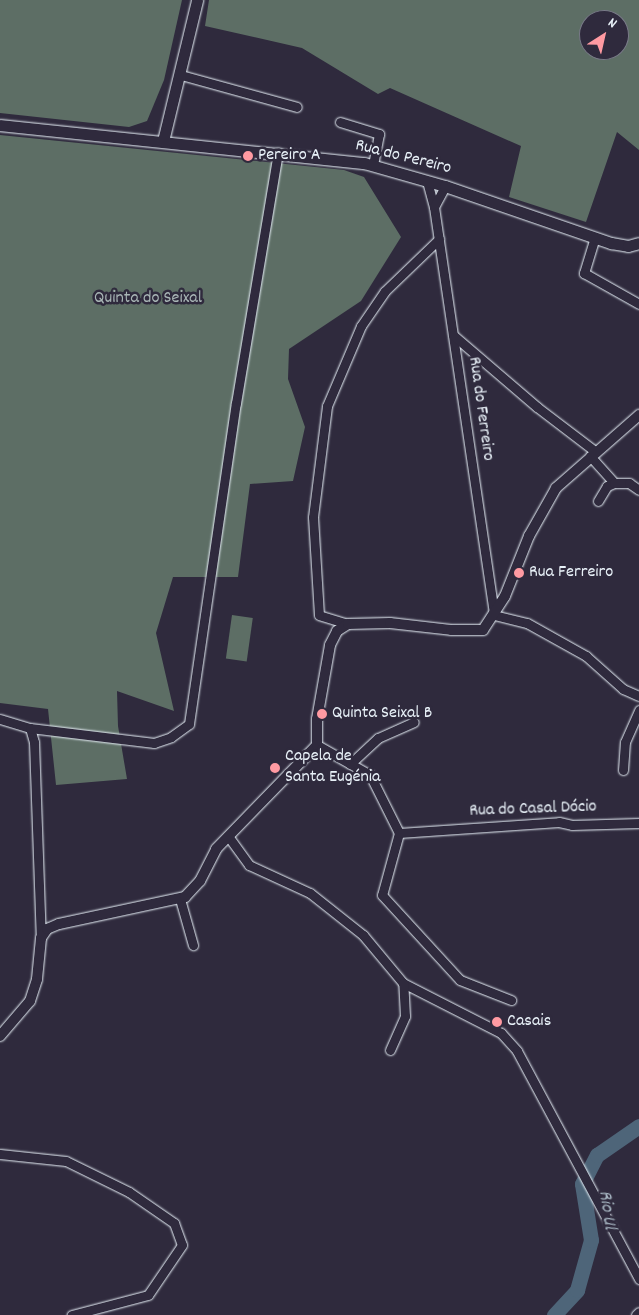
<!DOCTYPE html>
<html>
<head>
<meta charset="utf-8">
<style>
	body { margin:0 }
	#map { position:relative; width:639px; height:1315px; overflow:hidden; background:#2f2a3d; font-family:Dekko,sans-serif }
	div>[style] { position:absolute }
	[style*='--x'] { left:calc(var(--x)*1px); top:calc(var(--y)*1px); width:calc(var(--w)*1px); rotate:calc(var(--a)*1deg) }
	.green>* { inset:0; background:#5d6e65; transform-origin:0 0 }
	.river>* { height:15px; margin:-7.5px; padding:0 7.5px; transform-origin:7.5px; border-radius:7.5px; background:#4e6579 }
	.roads { filter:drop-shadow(0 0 1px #e8f1f8) drop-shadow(0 0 1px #e8f1f8) }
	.minor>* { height:9px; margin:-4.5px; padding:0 4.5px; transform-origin:4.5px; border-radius:4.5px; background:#2f2a3d }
	.tertiary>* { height:10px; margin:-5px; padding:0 5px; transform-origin:5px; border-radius:5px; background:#2f2a3d }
	.secondary>* { height:11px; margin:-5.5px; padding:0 5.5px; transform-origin:5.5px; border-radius:5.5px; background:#2f2a3d }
	.dots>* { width:14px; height:14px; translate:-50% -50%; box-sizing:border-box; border:2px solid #2f2a3d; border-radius:50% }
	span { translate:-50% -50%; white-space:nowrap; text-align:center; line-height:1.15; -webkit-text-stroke:5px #2f2a3d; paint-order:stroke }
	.poi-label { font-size:18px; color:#e8f1f8 }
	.left { translate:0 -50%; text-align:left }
	.street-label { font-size:18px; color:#e8f1f8 }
	.park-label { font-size:18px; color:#a9b6b6 }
	.water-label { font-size:19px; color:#aab9c5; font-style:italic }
	.north { position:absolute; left:579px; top:10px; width:50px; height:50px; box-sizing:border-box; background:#2f2a3d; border:1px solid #797a88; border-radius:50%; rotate:35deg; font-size:14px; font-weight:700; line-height:20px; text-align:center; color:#e8f1f8 }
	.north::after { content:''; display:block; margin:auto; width:18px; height:22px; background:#ff9aa2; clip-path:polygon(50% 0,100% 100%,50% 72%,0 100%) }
</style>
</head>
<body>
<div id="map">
	<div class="green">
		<div style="clip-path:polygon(0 0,182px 0,164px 80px,147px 121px,129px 127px,0 113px)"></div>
		<div style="clip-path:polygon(evenodd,209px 0,639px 0,639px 150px,617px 132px,586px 222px,509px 197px,521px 146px,390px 88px,378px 94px,302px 48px,205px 26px,209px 0,589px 20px,619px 20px,619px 50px,589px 50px,589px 20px)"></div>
		<div style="clip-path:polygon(0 135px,344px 170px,364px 177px,401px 237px,361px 301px,289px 349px,288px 379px,305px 427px,293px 481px,250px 484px,238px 577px,173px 577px,156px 633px,174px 711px,117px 691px,118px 726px,127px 779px,56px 785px,48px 709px,0 703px)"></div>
		<div style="left:232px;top:615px;width:21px;height:44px;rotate:8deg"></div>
	</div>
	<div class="river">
		<div style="--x:554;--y:1315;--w:34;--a:-47"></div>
		<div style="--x:577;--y:1290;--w:52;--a:-74.4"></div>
		<div style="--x:591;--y:1240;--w:57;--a:-99.1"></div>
		<div style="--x:582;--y:1184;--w:33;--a:-63"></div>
		<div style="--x:597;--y:1155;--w:51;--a:-34.6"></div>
	</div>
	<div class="roads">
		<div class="minor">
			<div style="--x:181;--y:75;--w:120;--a:15.4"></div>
			<div style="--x:340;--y:122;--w:41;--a:17.1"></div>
			<div style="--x:379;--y:134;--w:32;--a:101"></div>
			<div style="--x:427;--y:181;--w:27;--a:75"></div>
			<div style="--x:434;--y:207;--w:412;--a:81.6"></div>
			<div style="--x:494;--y:615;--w:34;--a:14"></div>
			<div style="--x:527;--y:623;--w:68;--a:29.2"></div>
			<div style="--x:586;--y:656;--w:50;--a:41.7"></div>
			<div style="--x:623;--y:689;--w:17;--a:24"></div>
			<div style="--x:434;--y:207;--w:24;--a:-62"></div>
			<div style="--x:595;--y:237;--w:38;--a:107"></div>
			<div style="--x:584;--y:273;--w:63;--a:29.4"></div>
			<div style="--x:453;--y:335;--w:111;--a:40.6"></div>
			<div style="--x:537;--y:407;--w:74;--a:37.3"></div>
			<div style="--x:590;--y:456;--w:36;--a:48"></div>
			<div style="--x:598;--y:501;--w:17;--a:-59"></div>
			<div style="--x:607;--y:486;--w:8;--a:-23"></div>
			<div style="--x:614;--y:483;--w:15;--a:0"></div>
			<div style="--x:629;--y:483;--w:12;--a:35"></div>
			<div style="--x:348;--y:624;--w:30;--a:-163"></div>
			<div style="--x:319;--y:615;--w:98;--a:-93.5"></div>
			<div style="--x:313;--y:517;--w:112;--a:-82.8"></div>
			<div style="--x:327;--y:406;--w:87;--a:-67"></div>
			<div style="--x:361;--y:326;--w:42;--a:-55.6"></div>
			<div style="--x:385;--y:291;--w:75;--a:-43.9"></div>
			<div style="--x:0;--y:719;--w:31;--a:17"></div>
			<div style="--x:30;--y:728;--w:15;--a:74"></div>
			<div style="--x:34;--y:742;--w:196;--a:88"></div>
			<div style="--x:30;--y:728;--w:125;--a:6.9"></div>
			<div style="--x:154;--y:743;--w:18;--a:-19"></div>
			<div style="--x:171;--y:737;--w:22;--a:-36"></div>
			<div style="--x:189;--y:724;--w:324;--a:-81.7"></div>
			<div style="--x:236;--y:403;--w:254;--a:-80.5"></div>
			<div style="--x:317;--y:745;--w:61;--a:29.5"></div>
			<div style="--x:370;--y:775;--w:65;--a:63.4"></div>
			<div style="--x:399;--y:833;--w:64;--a:105.3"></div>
			<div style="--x:382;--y:895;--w:115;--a:47.5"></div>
			<div style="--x:460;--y:980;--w:55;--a:21.4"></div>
			<div style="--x:350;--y:764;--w:38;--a:-43"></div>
			<div style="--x:378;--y:738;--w:39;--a:-24"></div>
			<div style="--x:623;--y:770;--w:28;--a:-86"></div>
			<div style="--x:625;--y:742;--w:35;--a:-66"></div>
			<div style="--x:399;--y:833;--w:160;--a:-3.9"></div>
			<div style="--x:559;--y:822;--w:13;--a:13"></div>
			<div style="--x:572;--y:825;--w:67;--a:-1.7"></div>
			<div style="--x:228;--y:836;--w:36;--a:54"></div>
			<div style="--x:249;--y:865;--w:67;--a:24.7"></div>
			<div style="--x:310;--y:893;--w:68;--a:38.4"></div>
			<div style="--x:363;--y:935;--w:62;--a:50.2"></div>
			<div style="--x:403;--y:983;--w:110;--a:27"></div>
			<div style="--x:501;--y:1033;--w:24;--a:48"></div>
			<div style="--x:517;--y:1051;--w:259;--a:61.8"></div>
			<div style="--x:180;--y:899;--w:48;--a:74.2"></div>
			<div style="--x:390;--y:1050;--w:37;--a:-66"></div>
			<div style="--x:405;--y:1016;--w:33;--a:-93"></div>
			<div style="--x:0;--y:1154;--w:66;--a:6.1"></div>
			<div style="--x:66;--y:1161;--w:70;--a:26.2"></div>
			<div style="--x:129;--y:1192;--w:55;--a:34.6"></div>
			<div style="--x:174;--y:1223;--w:23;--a:70"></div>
			<div style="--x:182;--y:1245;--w:60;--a:124.2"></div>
			<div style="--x:148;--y:1295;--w:79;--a:165.3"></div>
			<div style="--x:636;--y:1315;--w:4;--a:-45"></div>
		</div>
		<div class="tertiary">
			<div style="--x:0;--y:1036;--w:46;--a:-49.4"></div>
			<div style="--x:30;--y:1001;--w:23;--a:-72"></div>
			<div style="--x:37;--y:979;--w:41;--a:-84.4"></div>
			<div style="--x:41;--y:938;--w:11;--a:-56"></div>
			<div style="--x:47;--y:929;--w:13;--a:-23"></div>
			<div style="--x:59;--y:924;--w:129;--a:-12.1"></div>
			<div style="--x:185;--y:897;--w:22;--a:-47"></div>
			<div style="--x:200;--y:881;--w:36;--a:-63"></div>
			<div style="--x:216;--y:849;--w:145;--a:-45.8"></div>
			<div style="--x:317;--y:745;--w:26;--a:-90"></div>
			<div style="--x:317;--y:719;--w:75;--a:-80"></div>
			<div style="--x:330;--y:645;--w:16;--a:-63"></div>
			<div style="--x:337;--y:631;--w:13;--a:-32"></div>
			<div style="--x:348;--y:624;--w:42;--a:-1.4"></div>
			<div style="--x:390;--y:623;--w:61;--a:6.5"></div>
			<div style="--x:451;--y:630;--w:32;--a:0"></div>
			<div style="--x:483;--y:630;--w:40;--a:-57.1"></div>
			<div style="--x:505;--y:596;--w:65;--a:-68.2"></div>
			<div style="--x:529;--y:536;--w:55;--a:-60.6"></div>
			<div style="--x:556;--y:488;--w:111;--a:-41.3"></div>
		</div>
		<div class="secondary">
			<div style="--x:0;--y:125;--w:366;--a:6"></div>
			<div style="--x:364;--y:163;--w:84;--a:15.9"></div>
			<div style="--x:445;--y:186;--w:176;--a:19"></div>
			<div style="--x:611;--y:243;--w:17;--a:10"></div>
			<div style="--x:628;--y:246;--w:11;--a:-15"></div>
			<div style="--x:163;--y:141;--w:145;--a:-76.4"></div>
		</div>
	</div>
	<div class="dots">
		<div style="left:248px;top:156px;background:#ff9aa2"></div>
		<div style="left:519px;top:573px;background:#ff9aa2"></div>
		<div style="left:322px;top:714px;background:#ff9aa2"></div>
		<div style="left:275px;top:768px;background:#ff9aa2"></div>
		<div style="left:497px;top:1022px;background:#ff9aa2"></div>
	</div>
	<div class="poi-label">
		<span class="left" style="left:258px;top:156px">Pereiro A</span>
		<span class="left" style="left:529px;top:573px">Rua Ferreiro</span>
		<span class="left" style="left:332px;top:714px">Quinta Seixal B</span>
		<span class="left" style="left:285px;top:768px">Capela de<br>Santa Eugénia</span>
		<span class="left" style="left:507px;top:1022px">Casais</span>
	</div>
	<div class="street-label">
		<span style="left:403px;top:158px;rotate:14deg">Rua do Pereiro</span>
		<span style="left:480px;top:409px;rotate:82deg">Rua do Ferreiro</span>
		<span style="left:533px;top:810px;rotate:-2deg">Rua do Casal Dócio</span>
	</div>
	<div class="park-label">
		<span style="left:148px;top:299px">Quinta do Seixal</span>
	</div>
	<div class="water-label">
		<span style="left:606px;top:1210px;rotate:82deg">Rio Ul</span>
	</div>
	<div class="north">N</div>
</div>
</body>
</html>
